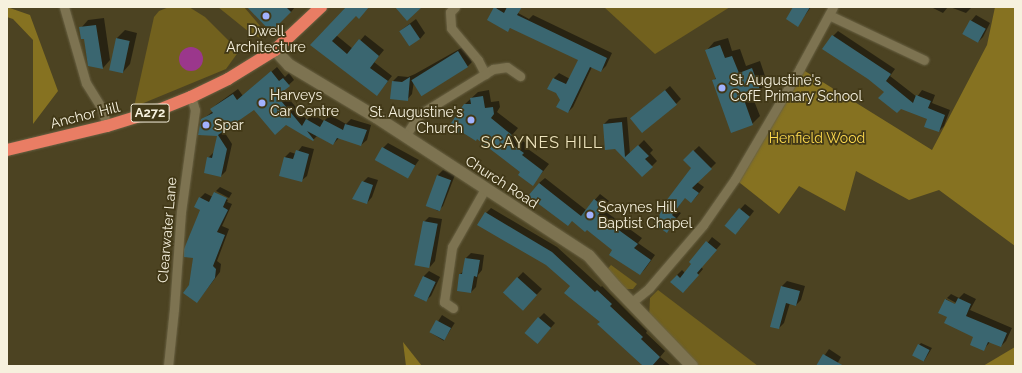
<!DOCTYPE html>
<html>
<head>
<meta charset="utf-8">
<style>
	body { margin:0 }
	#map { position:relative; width:1022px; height:373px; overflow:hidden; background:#4c4322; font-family:Raleway,sans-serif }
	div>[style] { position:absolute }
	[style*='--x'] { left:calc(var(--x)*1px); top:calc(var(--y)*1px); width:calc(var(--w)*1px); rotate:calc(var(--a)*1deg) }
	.green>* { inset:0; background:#72611e }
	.forest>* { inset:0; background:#867221 }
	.water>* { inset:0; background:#9b378c }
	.round { border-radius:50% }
	.shadow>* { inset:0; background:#0007; transform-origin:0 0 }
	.building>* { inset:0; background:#3a6670; transform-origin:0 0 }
	.roads { filter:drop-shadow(0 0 1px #696143) drop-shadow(0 0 1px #696143) }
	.street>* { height:9px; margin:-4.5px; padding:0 4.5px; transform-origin:4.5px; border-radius:4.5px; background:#7d7351 }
	.secondary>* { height:12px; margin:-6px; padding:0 6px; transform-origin:6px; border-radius:6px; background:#7d7351 }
	.highway>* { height:12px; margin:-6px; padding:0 6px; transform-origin:6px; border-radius:6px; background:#e97d64 }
	.dots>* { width:11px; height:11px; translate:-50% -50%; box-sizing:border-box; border:2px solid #413817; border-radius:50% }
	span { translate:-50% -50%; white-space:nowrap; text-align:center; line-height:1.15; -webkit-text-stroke:3.5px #413817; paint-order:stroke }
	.shield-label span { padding:1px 3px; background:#413817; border:1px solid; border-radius:3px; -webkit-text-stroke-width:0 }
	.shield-label { font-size:13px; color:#f6f1de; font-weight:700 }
	.poi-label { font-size:14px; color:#f6f1de }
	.left { translate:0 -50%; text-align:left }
	.right { translate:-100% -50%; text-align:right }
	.street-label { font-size:14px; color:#f6f1de }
	.park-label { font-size:14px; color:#feda4d }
	.quarter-label { font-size:16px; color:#eee4be; letter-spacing:1px }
	.frame { position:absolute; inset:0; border:8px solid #f6f1de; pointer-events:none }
</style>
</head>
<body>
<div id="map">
	<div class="green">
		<div style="clip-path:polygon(169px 7px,189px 7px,205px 17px,239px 51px,226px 69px,134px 107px,154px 17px,159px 11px)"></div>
		<div style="clip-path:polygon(218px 7px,244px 7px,268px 35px,260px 38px,249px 32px)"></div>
		<div style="clip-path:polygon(604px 7px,730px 7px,655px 54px)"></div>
		<div style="clip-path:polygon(611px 265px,637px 284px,633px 289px,621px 289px,604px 273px)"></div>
		<div style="clip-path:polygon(658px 290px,758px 366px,692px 366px,649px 319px,650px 298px)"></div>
	</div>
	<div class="forest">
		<div style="clip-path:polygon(7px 7px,30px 15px,58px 91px,33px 124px,33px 40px,13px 19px,7px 17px)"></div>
		<div style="clip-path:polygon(995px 7px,1015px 7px,1015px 246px,939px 190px,909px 200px,856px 171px,845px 211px,799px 186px,779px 214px,735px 179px,800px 68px,932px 150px,987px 45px)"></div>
		<div style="clip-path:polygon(403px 342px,422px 366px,406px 366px)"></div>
		<div style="clip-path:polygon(1015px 347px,1015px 366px,983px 366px)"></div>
	</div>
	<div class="water">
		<div class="round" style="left:179px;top:47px;width:24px;height:24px"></div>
	</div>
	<div class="shadow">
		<div style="clip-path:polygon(254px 7px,295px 7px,291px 12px)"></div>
		<div style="clip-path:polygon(350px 7px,368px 7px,356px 15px,336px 35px,353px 49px,365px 35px,384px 50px,374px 62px,392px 76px,377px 95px,312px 45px)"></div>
		<div style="clip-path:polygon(496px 7px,507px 7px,529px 19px,533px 15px,612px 53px,606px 66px,601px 71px,592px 67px,573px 107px,568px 112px,561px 100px,554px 78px,559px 73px,570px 79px,580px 60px,511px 27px,508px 31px)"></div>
		<div style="clip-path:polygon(794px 7px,811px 7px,798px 25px)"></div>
		<div style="clip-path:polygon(931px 7px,948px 7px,943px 13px)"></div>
		<div style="clip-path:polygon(950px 7px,972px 7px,966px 13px)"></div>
		<div style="clip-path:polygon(976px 15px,990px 23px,983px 37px,978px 42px,971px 21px)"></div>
		<div style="clip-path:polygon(104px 18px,110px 60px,103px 68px,81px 28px,88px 20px)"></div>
		<div style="clip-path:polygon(416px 19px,425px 33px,420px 39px,400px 31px)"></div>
		<div style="clip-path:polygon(125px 30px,137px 33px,130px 64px,123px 72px,111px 69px,117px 38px)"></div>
		<div style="clip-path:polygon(838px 31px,895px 69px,890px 76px,917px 97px,922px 90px,935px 95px,932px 103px,950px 110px,944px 126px,939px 131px,929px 118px,885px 91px,833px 36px)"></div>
		<div style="clip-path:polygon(728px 38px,732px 51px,740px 49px,746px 66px,760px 61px,767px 82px,760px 90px,751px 93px,760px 116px,752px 124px,713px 81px,716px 78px,707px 50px,714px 42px)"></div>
		<div style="clip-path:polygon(463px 47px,472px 62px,467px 67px,414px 81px,412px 94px,407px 100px,393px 81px,398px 76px,408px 77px,415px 74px)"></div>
		<div style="clip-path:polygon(277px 67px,285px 77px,289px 73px,294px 80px,282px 91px,307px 120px,312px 114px,324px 121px,330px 115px,346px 124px,351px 119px,371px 125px,367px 140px,361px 145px,339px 138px,333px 144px,317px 136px,313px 140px,286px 124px,254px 109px,223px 130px,232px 144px,226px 171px,221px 176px,208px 158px,214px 152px,218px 135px,202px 120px,213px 111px,212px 109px,217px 104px,238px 89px,243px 96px)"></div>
		<div style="clip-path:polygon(670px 86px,681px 99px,676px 104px,637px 114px)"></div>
		<div style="clip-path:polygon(489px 90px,491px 102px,499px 101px,500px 107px,497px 112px,518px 128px,513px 134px,530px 146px,528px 149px,549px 164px,533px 184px,465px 104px,478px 92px)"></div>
		<div style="clip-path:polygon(627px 117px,630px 154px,644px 140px,653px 150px,650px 153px,657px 161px,642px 176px,616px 148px,604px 124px,609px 119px)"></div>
		<div style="clip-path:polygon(388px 143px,419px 160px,407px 177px,383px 148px)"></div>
		<div style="clip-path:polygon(302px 146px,314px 149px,307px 176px,301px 181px,285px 157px,290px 152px,296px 154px)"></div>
		<div style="clip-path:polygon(699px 146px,716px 163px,697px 182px,704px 187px,696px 197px,691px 202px,685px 197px,676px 210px,681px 213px,667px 231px,655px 224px,692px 168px,684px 160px)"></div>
		<div style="clip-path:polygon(443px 170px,455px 175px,443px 206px,438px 211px,427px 205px,438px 175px)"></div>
		<div style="clip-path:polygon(368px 177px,378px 180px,372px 197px,367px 203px,363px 182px)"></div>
		<div style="clip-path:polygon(545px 178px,586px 210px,600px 194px,609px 201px,602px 209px,642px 238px,638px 243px,655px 255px,645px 269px,640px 274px,539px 183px)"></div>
		<div style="clip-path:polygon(220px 187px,232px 193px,229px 198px,216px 191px)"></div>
		<div style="clip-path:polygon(216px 192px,216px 193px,228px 200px,227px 202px,232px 204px,222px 226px,229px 229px,217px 261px,221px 264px,220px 272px,197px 302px,190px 286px,202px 210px,200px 198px,205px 193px,213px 197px)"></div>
		<div style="clip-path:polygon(745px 204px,754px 211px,740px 229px,725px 226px)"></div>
		<div style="clip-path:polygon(491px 208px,557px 247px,601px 287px,602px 286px,647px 331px,646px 333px,665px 351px,660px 357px,671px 366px,640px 366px,642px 364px,601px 322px,572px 286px,486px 213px)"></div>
		<div style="clip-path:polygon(429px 217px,442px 219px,435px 261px,430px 267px,424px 222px)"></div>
		<div style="clip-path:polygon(712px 237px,721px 244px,701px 267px,703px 269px,688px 287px,677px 275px,682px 270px,685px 273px)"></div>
		<div style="clip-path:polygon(471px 253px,484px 255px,482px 270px,478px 275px,476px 287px,471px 292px,460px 274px,464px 271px,466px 258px)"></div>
		<div style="clip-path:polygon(429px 271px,440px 277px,431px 296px,425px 301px,414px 296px,424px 276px)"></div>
		<div style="clip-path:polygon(523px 272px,542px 289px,528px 304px,504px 292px)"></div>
		<div style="clip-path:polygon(787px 281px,805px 286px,801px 300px,796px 305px,790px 303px,784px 323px,779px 328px,782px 286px)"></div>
		<div style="clip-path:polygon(964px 293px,976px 299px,970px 310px,1012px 328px,1006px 341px,1001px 346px,990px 342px,984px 349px,975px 336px,948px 317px,946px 299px,959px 307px,960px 305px,947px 298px,951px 294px,959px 298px)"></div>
		<div style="clip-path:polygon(544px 313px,555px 323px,542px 338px,539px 318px)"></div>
		<div style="left:442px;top:315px;width:15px;height:21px;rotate:32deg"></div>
		<div style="clip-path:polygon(921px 343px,932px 348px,924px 361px,919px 345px)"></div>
		<div style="clip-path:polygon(829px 349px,841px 357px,836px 366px,818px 365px)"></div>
	</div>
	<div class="building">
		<div style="clip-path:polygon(247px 7px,286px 7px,291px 12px,271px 32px)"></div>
		<div style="clip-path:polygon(346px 7px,369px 7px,359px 19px,356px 16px,332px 41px,347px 54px,359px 39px,379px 56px,370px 68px,388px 81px,377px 96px,310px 45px)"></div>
		<div style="clip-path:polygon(395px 7px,422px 7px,407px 21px)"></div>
		<div style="clip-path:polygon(494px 7px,504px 13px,507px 7px,522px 7px,517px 15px,607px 58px,601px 72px,590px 67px,568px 113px,556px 107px,560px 100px,556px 93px,547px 89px,553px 78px,566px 84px,578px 60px,510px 28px,508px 32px,487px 20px)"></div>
		<div style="clip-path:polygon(793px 7px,810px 7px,798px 27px,786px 19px)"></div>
		<div style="left:970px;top:20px;width:18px;height:16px;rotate:29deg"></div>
		<div style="left:410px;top:24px;width:18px;height:13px;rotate:56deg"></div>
		<div style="clip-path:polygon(96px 25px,103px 69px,88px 66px,84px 39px,81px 39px,79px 27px)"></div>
		<div style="clip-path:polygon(832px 35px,891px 74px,886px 81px,913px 103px,916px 95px,931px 101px,928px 108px,945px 115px,939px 132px,924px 127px,927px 119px,901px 109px,897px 113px,878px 98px,884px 92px,868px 79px,822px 49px)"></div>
		<div style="left:116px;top:38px;width:14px;height:33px;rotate:12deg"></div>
		<div style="clip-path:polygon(720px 45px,725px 58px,732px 56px,739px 73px,752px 68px,760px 90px,743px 97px,753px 125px,731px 133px,712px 80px,716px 79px,705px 50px)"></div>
		<div style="left:458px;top:51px;width:19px;height:55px;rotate:58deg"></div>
		<div style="clip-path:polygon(271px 71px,279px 81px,283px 78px,290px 86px,277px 96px,302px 126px,306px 119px,320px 127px,324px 120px,343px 130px,345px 124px,367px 130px,361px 146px,337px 138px,333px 145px,307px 131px,314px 140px,313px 141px,286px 125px,275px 135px,254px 110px,218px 135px,227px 149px,221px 177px,204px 173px,207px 157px,212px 158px,217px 136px,198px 135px,201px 119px,213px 113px,210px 109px,233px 94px,237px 100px)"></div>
		<div style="clip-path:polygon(410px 77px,408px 101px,390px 99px,392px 81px,402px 82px)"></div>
		<div style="left:665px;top:90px;width:19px;height:45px;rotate:51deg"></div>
		<div style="clip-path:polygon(483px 96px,485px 108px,493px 107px,494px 114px,491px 118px,512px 135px,507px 141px,524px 153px,522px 155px,543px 171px,533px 186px,518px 175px,520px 172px,477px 139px,476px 141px,460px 131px,459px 133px,449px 126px,464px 104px,471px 104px,470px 98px)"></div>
		<div style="clip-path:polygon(622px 122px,625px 157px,638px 145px,649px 156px,645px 159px,653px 167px,642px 177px,615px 149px,605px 150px,603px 124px)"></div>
		<div style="left:382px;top:147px;width:38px;height:15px;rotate:29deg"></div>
		<div style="clip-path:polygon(296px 150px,309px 154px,302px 182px,279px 176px,284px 157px,293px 159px)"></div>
		<div style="clip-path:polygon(693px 150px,712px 169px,692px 188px,699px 193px,691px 203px,685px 198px,672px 215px,676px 218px,667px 233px,654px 224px,667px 202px,666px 201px,691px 168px,683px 160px)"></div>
		<div style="left:437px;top:175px;width:15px;height:33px;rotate:20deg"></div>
		<div style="clip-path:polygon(362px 181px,373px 185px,367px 204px,352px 199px)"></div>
		<div style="clip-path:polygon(539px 183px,581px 216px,594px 199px,604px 207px,598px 215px,638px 244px,634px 248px,651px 260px,640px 275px,609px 255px,612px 250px,587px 230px,585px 232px,572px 221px,568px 226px,528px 196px)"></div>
		<div style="clip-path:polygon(214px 192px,227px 198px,223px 207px,228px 210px,217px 232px,225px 235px,213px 266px,216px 269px,215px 278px,197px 303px,183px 293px,189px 285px,193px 258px,184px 257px,184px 249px,200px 210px,194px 207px,199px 197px,209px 202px)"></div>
		<div style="left:739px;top:208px;width:14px;height:23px;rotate:39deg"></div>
		<div style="clip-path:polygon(485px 212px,552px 252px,595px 292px,597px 290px,612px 304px,610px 306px,643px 337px,641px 339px,660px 357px,652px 366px,643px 366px,597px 324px,600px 322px,564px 293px,570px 286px,546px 265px,477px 225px)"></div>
		<div style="left:423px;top:221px;width:15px;height:45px;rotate:11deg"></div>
		<div style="clip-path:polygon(706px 241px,717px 250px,697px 273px,699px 275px,683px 293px,670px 282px,677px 275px,680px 278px,691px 264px,689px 262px)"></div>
		<div style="clip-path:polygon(465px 258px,480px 260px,477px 277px,474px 276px,471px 293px,457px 291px,459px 274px,462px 274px)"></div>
		<div style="left:423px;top:276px;width:14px;height:22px;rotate:25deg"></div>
		<div style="left:517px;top:277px;width:27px;height:21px;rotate:42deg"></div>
		<div style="clip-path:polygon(781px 286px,800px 291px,796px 306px,786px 303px,779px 329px,770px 327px)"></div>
		<div style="clip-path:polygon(958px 298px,971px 304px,966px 316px,1007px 333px,1001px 347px,988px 342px,984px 351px,970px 345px,973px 337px,944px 323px,947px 317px,938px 313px,945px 299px,955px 304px)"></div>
		<div style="left:538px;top:317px;width:17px;height:21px;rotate:40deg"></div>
		<div style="left:436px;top:320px;width:17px;height:14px;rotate:28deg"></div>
		<div style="left:918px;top:344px;width:13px;height:13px;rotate:27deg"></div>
		<div style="clip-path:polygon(823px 354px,844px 366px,816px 366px)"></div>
	</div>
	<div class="roads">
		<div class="street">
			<div style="--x:64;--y:7;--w:79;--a:73.9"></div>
			<div style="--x:86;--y:83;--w:31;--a:58"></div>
			<div style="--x:102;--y:109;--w:18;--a:74"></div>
			<div style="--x:455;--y:7;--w:7;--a:135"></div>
			<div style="--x:450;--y:12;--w:16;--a:86"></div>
			<div style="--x:451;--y:28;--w:42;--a:49.8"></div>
			<div style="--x:478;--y:60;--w:16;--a:63"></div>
			<div style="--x:829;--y:15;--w:105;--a:25.3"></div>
			<div style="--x:405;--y:136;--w:27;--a:-56"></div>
			<div style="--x:420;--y:114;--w:86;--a:-31.7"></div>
			<div style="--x:493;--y:69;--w:14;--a:-8"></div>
			<div style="--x:507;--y:67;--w:16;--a:35"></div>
			<div style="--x:632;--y:302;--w:22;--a:-39"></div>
			<div style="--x:649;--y:288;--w:83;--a:-49.4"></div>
			<div style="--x:703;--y:225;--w:56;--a:-55.2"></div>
			<div style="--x:735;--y:179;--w:129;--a:-59.6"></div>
			<div style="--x:800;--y:68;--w:69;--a:-61.6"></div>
			<div style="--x:453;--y:308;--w:11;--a:-146"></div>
			<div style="--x:444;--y:302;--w:56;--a:-81.7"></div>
			<div style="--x:452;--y:247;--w:67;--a:-60.4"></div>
			<div style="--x:168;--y:366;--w:57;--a:-84"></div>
			<div style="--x:174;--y:309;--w:97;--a:-85.9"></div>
			<div style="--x:181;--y:212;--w:103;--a:-82.2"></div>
			<div style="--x:195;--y:110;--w:14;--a:-107"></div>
		</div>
		<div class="secondary">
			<div style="--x:275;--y:50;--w:21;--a:47"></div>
			<div style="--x:289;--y:65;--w:101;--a:30.9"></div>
			<div style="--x:376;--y:117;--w:254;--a:33.1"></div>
			<div style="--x:589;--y:256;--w:40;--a:49"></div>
			<div style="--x:615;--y:286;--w:111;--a:46.1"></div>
		</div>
		<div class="highway">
			<div style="--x:7;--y:150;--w:103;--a:-13.5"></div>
			<div style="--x:107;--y:126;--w:51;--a:-17"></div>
			<div style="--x:156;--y:111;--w:38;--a:-22"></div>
			<div style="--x:191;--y:97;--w:41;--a:-25.9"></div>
			<div style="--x:228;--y:79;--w:55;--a:-31.7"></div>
			<div style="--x:275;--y:50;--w:63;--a:-43.1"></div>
		</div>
	</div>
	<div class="dots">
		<div style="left:266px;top:16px;background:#a2b2fd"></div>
		<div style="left:722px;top:88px;background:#a2b2fd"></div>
		<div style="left:262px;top:103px;background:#a2b2fd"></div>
		<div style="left:471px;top:120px;background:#a2b2fd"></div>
		<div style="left:206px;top:125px;background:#a2b2fd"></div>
		<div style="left:590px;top:215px;background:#a2b2fd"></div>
	</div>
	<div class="shield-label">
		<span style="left:150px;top:113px">A272</span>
	</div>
	<div class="poi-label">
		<span style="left:266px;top:39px">Dwell<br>Architecture</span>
		<span class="left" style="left:730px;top:88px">St Augustine's<br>CofE Primary School</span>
		<span class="left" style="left:270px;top:103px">Harveys<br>Car Centre</span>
		<span class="right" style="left:463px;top:120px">St. Augustine's<br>Church</span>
		<span class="left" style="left:214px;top:125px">Spar</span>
		<span class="left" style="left:598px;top:215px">Scaynes Hill<br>Baptist Chapel</span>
	</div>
	<div class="street-label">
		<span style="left:85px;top:115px;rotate:-14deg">Anchor Hill</span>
		<span style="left:502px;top:182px;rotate:33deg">Church Road</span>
		<span style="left:167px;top:230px;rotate:-85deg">Clearwater Lane</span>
	</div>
	<div class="park-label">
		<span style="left:817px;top:138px">Henfield Wood</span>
	</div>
	<div class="quarter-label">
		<span style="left:542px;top:143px">SCAYNES HILL</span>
	</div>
	<div class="frame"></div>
</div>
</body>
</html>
